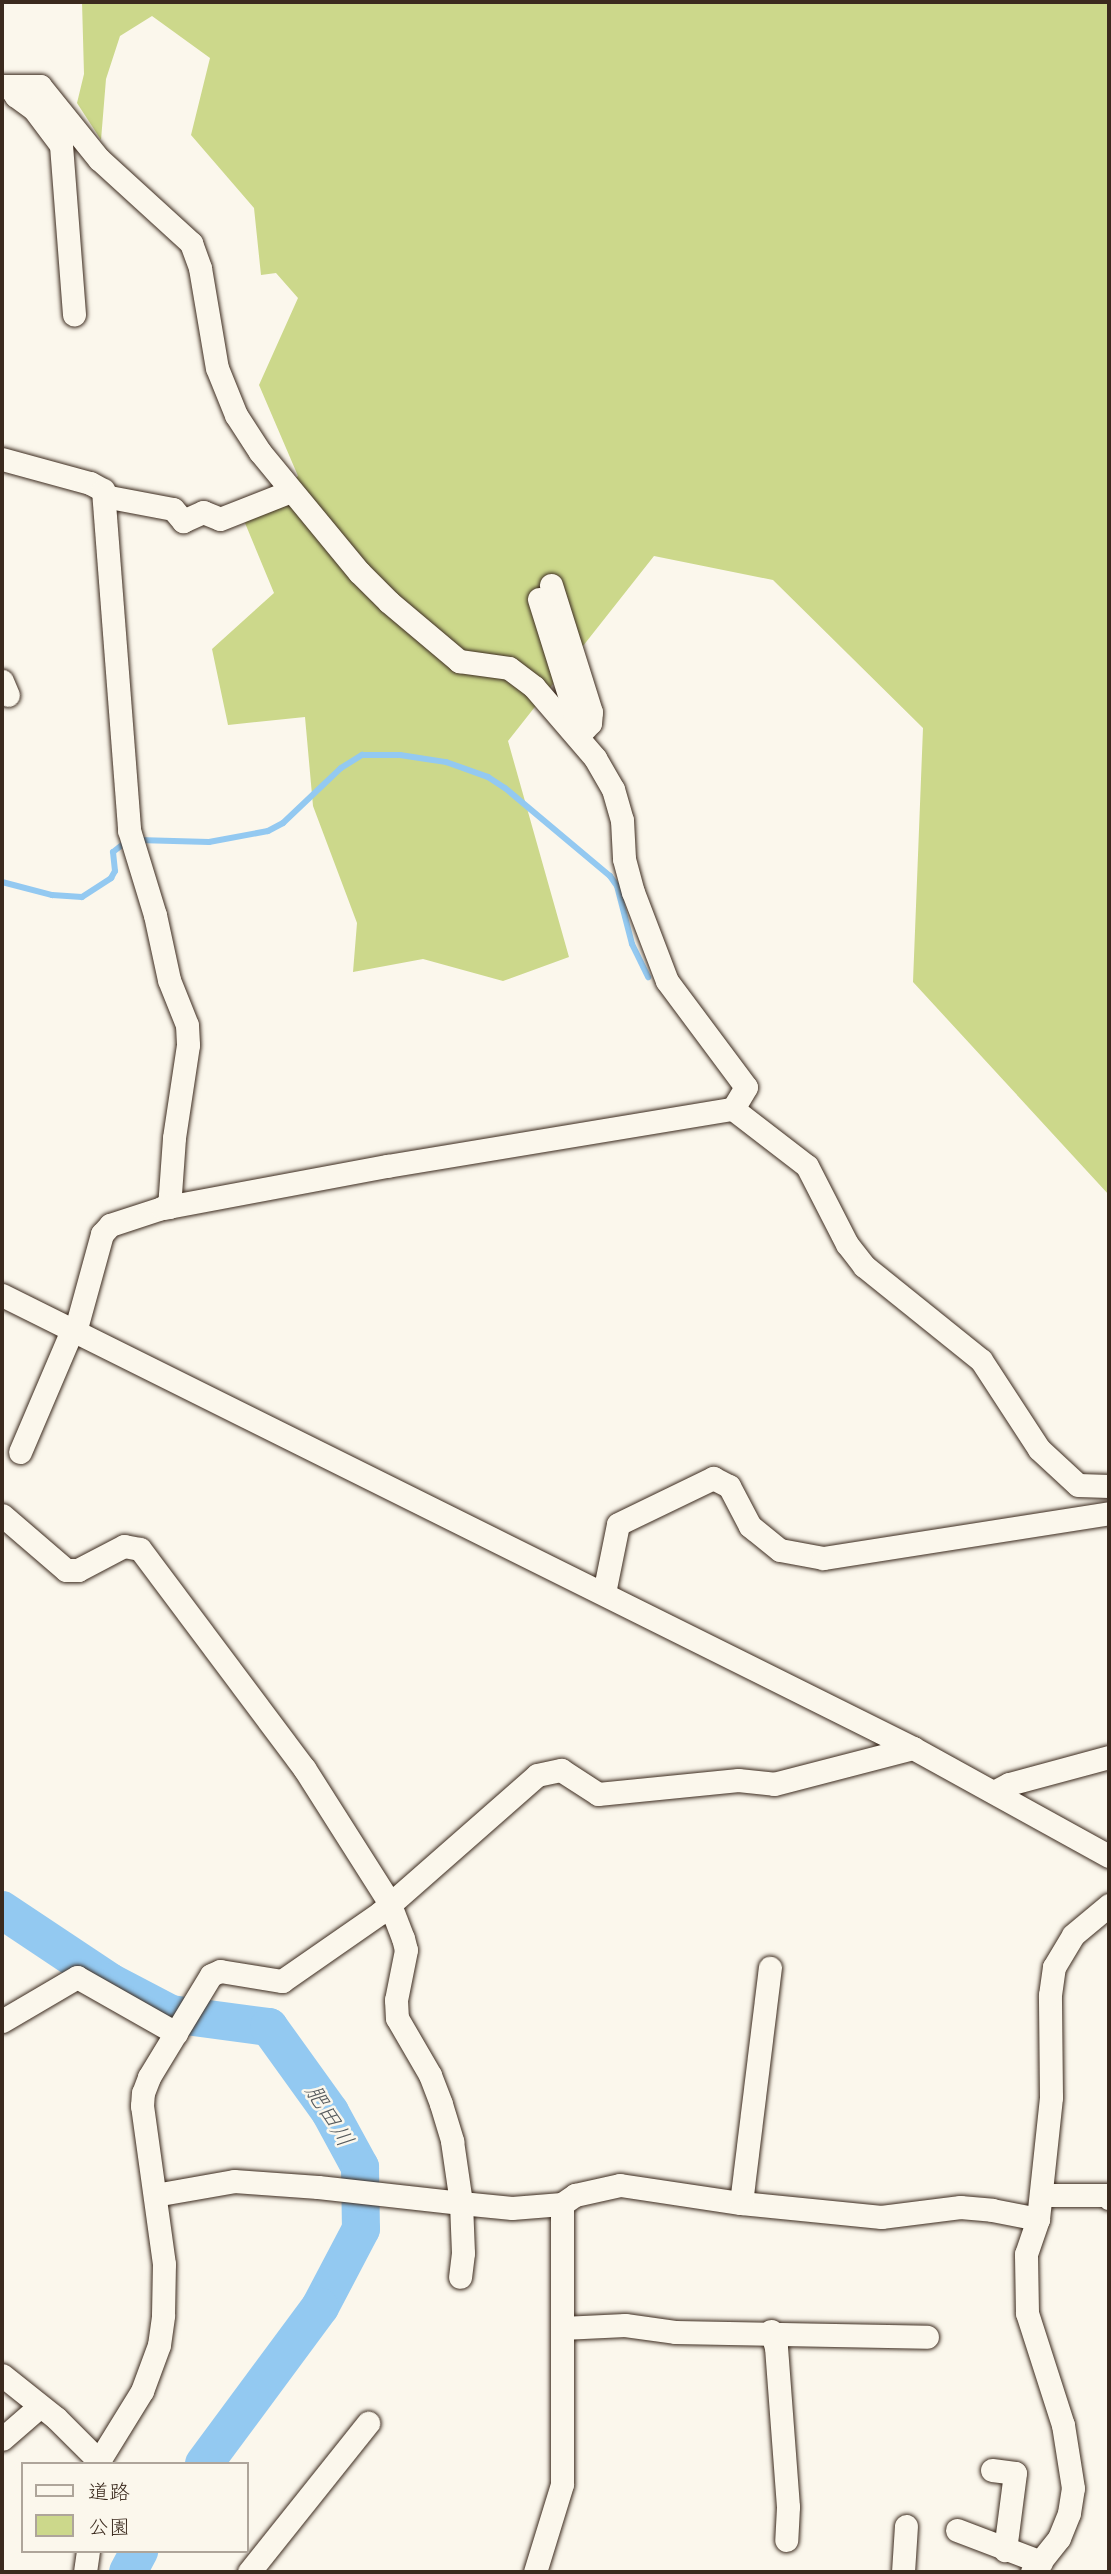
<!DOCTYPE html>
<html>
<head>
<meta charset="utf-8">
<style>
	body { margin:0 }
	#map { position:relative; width:1111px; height:2574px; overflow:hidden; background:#fbf7ec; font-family:Pangolin,"Klee One",sans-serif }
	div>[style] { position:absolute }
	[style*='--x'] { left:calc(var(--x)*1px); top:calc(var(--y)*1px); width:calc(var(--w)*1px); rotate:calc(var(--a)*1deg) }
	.green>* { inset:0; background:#ccd88b }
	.stream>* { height:6px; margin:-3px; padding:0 3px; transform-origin:3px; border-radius:3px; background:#93c9f1 }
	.river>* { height:38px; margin:-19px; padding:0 19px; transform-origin:19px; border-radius:19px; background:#93c9f1 }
	.roads { filter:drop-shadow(0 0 2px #3b2a1e) drop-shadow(0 0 2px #3b2a1e) }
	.minor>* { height:23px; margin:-11.5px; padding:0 11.5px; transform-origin:11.5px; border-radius:11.5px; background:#fbf7ec }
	span { translate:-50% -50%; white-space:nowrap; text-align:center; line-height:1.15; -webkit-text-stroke:5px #fbf7ec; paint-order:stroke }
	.water-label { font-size:23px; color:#555a5d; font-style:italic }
	.frame { position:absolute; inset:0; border:4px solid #3b2a1e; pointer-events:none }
	.legend { position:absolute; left:21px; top:2462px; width:228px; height:91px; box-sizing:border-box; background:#fbf7ec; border:2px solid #aea59a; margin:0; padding:9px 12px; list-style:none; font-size:21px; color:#3b2a1e }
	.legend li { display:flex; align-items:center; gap:14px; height:35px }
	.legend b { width:35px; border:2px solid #aea59a }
</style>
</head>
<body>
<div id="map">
	<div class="green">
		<div style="clip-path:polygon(82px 2px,1109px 2px,1109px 1195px,913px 982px,923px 728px,773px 580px,654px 556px,508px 741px,569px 957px,503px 981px,423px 959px,353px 972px,357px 923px,313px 806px,305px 717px,228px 725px,212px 649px,274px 593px,245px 523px,298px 476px,259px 385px,298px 298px,276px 273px,261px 275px,254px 208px,191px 135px,210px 58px,152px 16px,120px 36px,106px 79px,101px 140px,77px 103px,84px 74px)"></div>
	</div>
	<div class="stream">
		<div style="--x:138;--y:840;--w:71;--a:1.6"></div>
		<div style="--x:209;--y:842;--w:60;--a:-10.6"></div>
		<div style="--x:268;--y:831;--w:17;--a:-28"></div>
		<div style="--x:283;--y:823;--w:80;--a:-43.5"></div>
		<div style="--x:341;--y:768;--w:25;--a:-32"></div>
		<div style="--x:362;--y:755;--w:38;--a:0"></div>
		<div style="--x:400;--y:755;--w:47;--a:8.7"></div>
		<div style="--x:446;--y:762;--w:45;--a:19.7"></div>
		<div style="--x:488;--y:777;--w:20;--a:33"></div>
		<div style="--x:505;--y:788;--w:137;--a:40"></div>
		<div style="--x:610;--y:876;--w:12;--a:55"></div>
		<div style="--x:617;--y:886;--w:60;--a:75.5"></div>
		<div style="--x:632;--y:944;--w:37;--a:64"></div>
		<div style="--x:2;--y:882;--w:52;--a:14.6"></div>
		<div style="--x:52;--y:895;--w:30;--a:4"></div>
		<div style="--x:82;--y:897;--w:35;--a:-33"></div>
		<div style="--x:111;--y:878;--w:8;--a:-60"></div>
		<div style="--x:115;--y:871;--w:19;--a:-96"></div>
		<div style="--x:113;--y:852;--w:18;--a:-38"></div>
	</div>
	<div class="river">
		<div style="--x:2;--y:1910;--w:130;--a:33.7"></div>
		<div style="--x:110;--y:1982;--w:69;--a:27.7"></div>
		<div style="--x:171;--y:2014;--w:99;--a:7.6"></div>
		<div style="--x:269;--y:2027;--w:105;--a:54.3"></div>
		<div style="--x:330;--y:2112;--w:63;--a:61.4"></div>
		<div style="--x:360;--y:2167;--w:62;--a:89.1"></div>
		<div style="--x:361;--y:2229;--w:88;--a:117.7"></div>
		<div style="--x:320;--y:2307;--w:195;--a:126.5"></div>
		<div style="--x:128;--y:2572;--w:24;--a:-62"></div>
	</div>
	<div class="roads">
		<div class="minor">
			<div style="--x:2;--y:86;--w:38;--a:0"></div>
			<div style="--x:40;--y:86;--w:94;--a:51.1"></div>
			<div style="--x:99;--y:159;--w:125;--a:42.4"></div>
			<div style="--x:191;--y:243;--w:27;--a:70"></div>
			<div style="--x:200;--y:268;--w:101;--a:80.4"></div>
			<div style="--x:217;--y:368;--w:51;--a:68"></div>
			<div style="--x:236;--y:415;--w:44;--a:57"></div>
			<div style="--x:260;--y:452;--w:156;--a:50.5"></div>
			<div style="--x:359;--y:572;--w:42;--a:45"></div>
			<div style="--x:389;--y:602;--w:92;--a:40.1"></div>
			<div style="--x:459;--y:661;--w:50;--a:8"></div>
			<div style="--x:509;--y:668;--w:31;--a:37"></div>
			<div style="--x:534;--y:687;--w:94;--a:49.3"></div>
			<div style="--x:595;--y:758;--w:36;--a:60"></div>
			<div style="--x:613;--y:789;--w:32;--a:74"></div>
			<div style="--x:622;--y:820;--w:39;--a:87"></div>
			<div style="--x:624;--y:859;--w:34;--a:75"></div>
			<div style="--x:633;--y:892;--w:95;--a:69.1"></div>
			<div style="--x:667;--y:981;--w:132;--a:53.3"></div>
			<div style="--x:746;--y:1087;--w:26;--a:121"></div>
			<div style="--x:9;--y:86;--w:12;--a:55"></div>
			<div style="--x:16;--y:96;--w:22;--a:36"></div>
			<div style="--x:34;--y:109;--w:45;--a:53.1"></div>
			<div style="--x:61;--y:145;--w:170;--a:85.6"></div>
			<div style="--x:2;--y:459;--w:91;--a:15.3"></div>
			<div style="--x:90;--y:483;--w:15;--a:28"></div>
			<div style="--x:103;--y:490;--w:341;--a:85.6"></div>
			<div style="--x:129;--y:830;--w:89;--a:73"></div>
			<div style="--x:155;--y:915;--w:66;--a:77.8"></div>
			<div style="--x:169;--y:980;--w:48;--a:68.2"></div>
			<div style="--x:187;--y:1025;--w:20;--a:87"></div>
			<div style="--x:188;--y:1045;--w:94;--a:98.6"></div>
			<div style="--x:174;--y:1138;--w:69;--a:94.1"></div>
			<div style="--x:169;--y:1207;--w:7;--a:172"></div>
			<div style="--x:104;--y:496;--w:70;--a:10.7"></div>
			<div style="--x:173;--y:509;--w:16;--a:50"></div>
			<div style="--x:183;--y:521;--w:22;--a:-24"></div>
			<div style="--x:203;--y:512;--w:18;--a:22"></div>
			<div style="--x:220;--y:519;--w:76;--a:-21.5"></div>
			<div style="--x:551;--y:585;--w:133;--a:72.5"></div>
			<div style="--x:591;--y:712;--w:11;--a:95"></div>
			<div style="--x:590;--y:723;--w:18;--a:133"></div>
			<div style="--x:539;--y:599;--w:124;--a:72.6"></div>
			<div style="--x:576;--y:717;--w:11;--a:117"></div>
			<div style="--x:2;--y:681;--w:15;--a:67"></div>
			<div style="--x:2;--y:1295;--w:1017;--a:26.44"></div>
			<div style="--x:913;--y:1748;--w:224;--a:28.9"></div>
			<div style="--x:75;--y:1332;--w:102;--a:-74.6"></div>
			<div style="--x:102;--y:1234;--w:12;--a:-48"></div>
			<div style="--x:110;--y:1225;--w:55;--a:-18.1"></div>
			<div style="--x:162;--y:1208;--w:229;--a:-10.6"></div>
			<div style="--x:387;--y:1166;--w:351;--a:-9.4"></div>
			<div style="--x:733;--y:1109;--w:93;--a:37.6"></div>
			<div style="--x:807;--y:1166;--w:88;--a:62.9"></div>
			<div style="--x:847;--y:1244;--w:28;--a:52"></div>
			<div style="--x:864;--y:1266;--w:150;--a:38.8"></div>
			<div style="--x:981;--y:1360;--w:106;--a:56.9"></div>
			<div style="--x:1039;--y:1449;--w:53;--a:42.7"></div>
			<div style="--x:1078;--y:1485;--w:31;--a:2"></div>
			<div style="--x:20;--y:1452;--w:133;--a:-66.9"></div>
			<div style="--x:2;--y:1515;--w:84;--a:40.7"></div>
			<div style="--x:66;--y:1570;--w:12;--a:0"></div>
			<div style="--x:78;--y:1570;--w:52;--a:-27.6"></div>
			<div style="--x:124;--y:1546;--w:16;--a:11"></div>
			<div style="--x:140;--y:1549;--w:274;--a:53.2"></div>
			<div style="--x:304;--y:1768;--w:159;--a:57.6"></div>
			<div style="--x:389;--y:1902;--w:39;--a:69"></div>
			<div style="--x:403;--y:1938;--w:12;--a:76"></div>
			<div style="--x:406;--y:1950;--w:51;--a:101.3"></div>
			<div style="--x:396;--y:2000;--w:18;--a:87"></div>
			<div style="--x:397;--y:2018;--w:66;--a:59.9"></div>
			<div style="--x:430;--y:2075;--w:31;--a:69"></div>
			<div style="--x:441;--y:2104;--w:39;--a:73"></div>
			<div style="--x:452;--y:2141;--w:63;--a:81.7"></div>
			<div style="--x:461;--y:2203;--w:51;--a:5.6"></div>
			<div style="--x:512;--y:2208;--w:50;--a:-4.6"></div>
			<div style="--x:562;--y:2204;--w:16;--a:-35"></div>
			<div style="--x:575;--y:2195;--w:46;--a:-12.5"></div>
			<div style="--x:620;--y:2185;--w:122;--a:8.5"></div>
			<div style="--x:741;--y:2203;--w:141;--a:5.7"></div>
			<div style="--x:881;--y:2217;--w:80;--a:-7.2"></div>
			<div style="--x:960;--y:2207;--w:32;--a:5"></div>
			<div style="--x:992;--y:2210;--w:47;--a:11.1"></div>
			<div style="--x:604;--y:1593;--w:70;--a:-78.5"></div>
			<div style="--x:618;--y:1524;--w:106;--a:-25.8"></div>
			<div style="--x:713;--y:1478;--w:18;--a:27"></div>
			<div style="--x:729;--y:1486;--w:45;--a:62.3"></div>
			<div style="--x:750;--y:1526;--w:38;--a:39"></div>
			<div style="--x:780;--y:1550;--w:44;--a:10.5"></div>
			<div style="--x:823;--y:1558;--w:290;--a:-8.9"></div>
			<div style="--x:994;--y:1792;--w:17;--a:-28"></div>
			<div style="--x:1009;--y:1784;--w:104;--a:-15.1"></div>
			<div style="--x:2;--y:2021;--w:87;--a:-30.4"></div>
			<div style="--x:77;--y:1977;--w:114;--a:29.5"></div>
			<div style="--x:155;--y:2195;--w:80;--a:-10"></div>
			<div style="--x:234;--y:2181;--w:84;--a:4.1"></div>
			<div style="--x:318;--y:2187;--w:144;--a:6.4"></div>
			<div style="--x:461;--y:2203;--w:50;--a:87.7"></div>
			<div style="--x:463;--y:2253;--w:24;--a:97"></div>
			<div style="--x:1041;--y:2195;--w:66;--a:0"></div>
			<div style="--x:1107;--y:2195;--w:4;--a:56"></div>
			<div style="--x:741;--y:2203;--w:237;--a:-83"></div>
			<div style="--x:562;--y:2328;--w:63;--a:-2.7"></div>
			<div style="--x:625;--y:2325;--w:50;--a:8"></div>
			<div style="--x:675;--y:2332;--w:252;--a:1.1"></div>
			<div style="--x:771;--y:2331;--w:17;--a:73"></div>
			<div style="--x:776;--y:2347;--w:160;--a:85.7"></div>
			<div style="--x:788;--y:2507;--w:33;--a:93"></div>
			<div style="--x:2;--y:2375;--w:69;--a:38.5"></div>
			<div style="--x:56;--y:2418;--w:59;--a:45"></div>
			<div style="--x:2;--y:2439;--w:50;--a:-41"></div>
			<div style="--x:97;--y:2464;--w:86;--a:-58.3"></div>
			<div style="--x:142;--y:2391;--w:49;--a:-69.7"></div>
			<div style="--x:159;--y:2345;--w:30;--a:-82"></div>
			<div style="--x:163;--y:2315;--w:51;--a:-88.9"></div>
			<div style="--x:164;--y:2264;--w:160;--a:-97.9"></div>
			<div style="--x:142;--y:2106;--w:13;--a:-86"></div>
			<div style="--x:143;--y:2093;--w:17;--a:-69"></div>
			<div style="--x:149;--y:2077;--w:119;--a:-58.7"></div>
			<div style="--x:211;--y:1975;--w:10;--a:-24"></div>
			<div style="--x:220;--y:1971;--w:63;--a:9.2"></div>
			<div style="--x:282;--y:1981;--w:119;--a:-34.8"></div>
			<div style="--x:380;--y:1913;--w:209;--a:-41.3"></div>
			<div style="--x:537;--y:1775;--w:25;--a:-12"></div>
			<div style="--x:561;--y:1770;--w:44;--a:33"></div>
			<div style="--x:598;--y:1794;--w:141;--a:-5.7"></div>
			<div style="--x:738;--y:1780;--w:36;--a:6"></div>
			<div style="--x:774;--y:1784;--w:144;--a:-14.5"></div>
			<div style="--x:992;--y:2470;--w:23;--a:7"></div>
			<div style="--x:1015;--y:2473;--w:78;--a:97.4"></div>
			<div style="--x:957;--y:2530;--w:90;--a:20.9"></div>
			<div style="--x:85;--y:2572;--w:21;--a:-82"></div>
			<div style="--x:249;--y:2572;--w:191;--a:-51.4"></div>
			<div style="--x:535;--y:2572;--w:92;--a:-72.9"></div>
			<div style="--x:562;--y:2484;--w:280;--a:-90"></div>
			<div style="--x:903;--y:2572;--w:46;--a:-86.3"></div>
			<div style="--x:1032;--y:2572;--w:43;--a:-51.5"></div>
			<div style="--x:1059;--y:2538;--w:27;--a:-68"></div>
			<div style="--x:1069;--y:2513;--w:25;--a:-81"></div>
			<div style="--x:1073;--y:2488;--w:64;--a:-99"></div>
			<div style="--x:1063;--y:2425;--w:118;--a:-107.8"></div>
			<div style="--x:1027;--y:2313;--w:59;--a:-91"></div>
			<div style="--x:1026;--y:2254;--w:37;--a:-71"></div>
			<div style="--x:1038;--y:2219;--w:123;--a:-83.9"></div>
			<div style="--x:1051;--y:2097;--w:102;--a:-90.6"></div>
			<div style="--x:1050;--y:1995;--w:28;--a:-82"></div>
			<div style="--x:1054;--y:1967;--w:37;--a:-59"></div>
			<div style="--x:1073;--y:1935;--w:47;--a:-39.8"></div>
		</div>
	</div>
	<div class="water-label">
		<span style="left:329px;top:2116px;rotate:58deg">肥田川</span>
	</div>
	<div class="frame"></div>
	<ul class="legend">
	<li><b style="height:9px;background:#fbf7ec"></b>道路</li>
	<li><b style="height:19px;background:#ccd88b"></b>公園</li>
	</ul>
</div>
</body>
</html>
